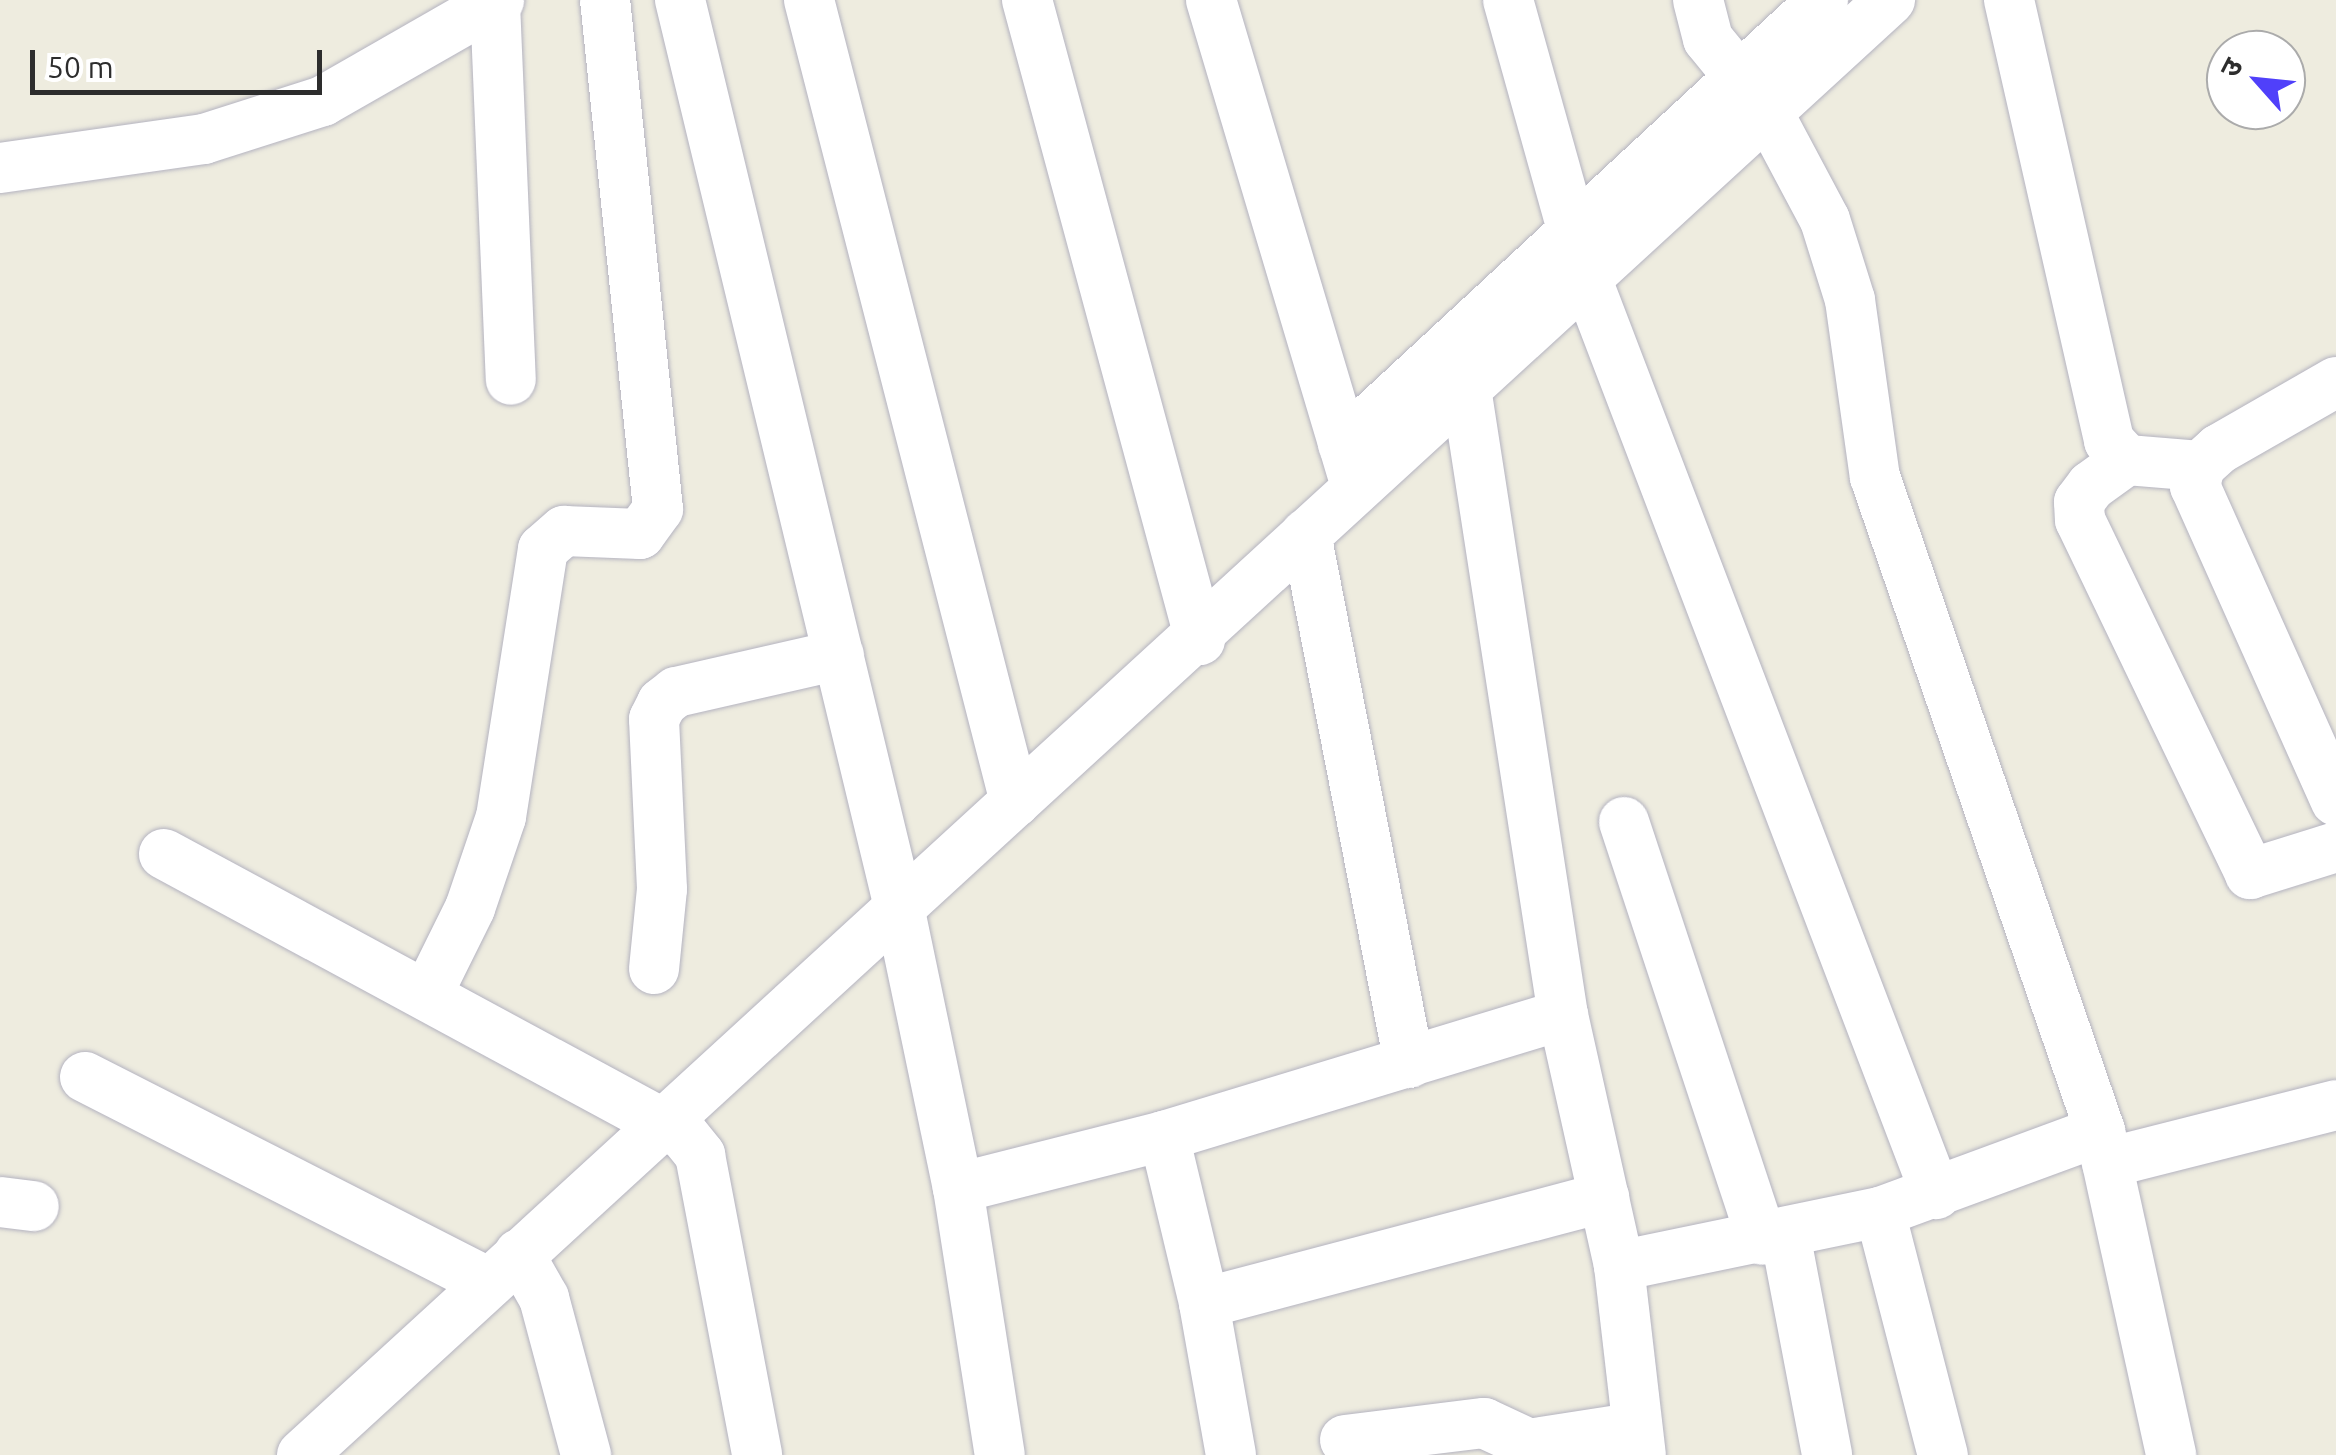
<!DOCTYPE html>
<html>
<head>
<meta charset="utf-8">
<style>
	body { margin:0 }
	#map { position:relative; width:2336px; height:1455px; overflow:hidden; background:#eeecdf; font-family:Ubuntu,"Noto Sans Devanagari",sans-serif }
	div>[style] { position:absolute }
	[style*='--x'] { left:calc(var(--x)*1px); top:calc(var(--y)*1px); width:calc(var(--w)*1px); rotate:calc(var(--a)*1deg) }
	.roads { filter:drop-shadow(0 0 2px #b4b3c0) drop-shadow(0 0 2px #b4b3c0) }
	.minor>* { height:50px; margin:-25px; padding:0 25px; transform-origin:25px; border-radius:25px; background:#fff }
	span { translate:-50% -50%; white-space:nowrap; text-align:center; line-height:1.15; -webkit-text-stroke:9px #fff; paint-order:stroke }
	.north { position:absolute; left:2206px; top:30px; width:100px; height:100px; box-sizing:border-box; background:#fff; border:2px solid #ababab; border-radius:50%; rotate:297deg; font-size:28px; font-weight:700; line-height:40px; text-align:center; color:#2d2d2d }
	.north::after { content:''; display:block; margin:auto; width:35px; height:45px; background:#5040fa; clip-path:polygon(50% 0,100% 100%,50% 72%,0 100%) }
	.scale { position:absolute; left:30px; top:50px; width:292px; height:45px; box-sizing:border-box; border:5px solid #2d2d2d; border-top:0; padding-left:12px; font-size:30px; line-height:35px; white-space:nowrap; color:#2d2d2d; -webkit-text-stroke:8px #fff; paint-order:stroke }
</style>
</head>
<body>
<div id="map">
	<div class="roads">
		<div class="minor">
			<div style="--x:680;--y:0;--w:937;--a:76.42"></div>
			<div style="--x:900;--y:911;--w:283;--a:78.2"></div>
			<div style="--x:958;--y:1188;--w:270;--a:81.1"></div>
			<div style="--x:809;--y:0;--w:828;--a:75.59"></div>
			<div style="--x:1027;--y:0;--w:663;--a:74.87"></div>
			<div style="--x:1211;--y:0;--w:493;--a:73.4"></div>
			<div style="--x:1508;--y:0;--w:286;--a:74.4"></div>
			<div style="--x:1585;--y:275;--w:984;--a:69.1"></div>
			<div style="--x:1698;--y:0;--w:40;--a:75.6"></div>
			<div style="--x:1708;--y:39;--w:93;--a:50.7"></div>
			<div style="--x:1767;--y:111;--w:123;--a:62"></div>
			<div style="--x:1825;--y:220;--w:84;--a:72.6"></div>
			<div style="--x:1850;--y:300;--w:179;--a:82"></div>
			<div style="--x:1875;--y:477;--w:692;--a:71.01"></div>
			<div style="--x:2100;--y:1131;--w:332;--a:77.6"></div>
			<div style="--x:2009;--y:0;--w:452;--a:77.2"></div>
			<div style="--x:2109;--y:441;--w:26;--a:47"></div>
			<div style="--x:2127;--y:460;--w:73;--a:4.7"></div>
			<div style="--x:495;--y:3;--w:377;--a:87.6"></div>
			<div style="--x:0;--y:168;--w:206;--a:-8.1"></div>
			<div style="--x:204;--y:139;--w:125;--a:-17.7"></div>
			<div style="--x:323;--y:101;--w:203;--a:-29.8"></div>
			<div style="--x:2336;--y:382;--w:135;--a:150.2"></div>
			<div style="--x:2219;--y:449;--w:25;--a:138"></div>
			<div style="--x:2200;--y:466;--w:21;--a:104"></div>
			<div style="--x:2195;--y:486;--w:345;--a:65.9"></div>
			<div style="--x:1466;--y:388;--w:634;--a:81.21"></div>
			<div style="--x:1563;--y:1015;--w:257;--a:77.4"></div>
			<div style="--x:1619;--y:1266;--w:190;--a:83.4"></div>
			<div style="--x:1343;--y:444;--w:654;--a:-42.77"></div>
			<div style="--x:2127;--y:460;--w:44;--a:144.2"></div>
			<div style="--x:2091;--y:486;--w:20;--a:127"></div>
			<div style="--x:2079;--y:502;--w:18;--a:87"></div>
			<div style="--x:2080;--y:520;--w:393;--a:64.3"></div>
			<div style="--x:2250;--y:874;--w:90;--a:-17.4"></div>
			<div style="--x:1306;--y:534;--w:539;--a:78.98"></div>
			<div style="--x:1624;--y:822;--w:440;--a:71.7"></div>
			<div style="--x:164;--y:854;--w:591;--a:28.39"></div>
			<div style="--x:684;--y:1135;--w:26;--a:51"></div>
			<div style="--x:700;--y:1155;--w:305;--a:79.2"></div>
			<div style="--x:654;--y:969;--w:80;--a:-84.3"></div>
			<div style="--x:662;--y:889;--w:170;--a:-92.7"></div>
			<div style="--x:654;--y:719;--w:18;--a:-63"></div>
			<div style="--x:662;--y:703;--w:18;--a:-38"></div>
			<div style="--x:676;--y:692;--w:167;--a:-12.8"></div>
			<div style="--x:428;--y:993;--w:95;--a:-63.7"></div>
			<div style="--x:470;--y:908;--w:96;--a:-71.2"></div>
			<div style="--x:501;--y:817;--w:271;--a:-81.1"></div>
			<div style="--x:543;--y:549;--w:28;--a:-41"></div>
			<div style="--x:564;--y:531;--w:76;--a:2.3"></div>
			<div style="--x:640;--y:534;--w:31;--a:-54"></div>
			<div style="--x:658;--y:509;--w:512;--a:-95.94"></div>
			<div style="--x:85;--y:1077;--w:452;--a:27"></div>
			<div style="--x:1164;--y:1136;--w:172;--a:76.5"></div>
			<div style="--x:2107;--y:1163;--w:236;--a:-14.2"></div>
			<div style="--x:958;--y:1188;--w:212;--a:-14.2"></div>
			<div style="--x:1164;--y:1136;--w:417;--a:-16.9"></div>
			<div style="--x:0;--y:1202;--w:34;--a:7"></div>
			<div style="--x:1880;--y:1212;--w:251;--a:75.5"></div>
			<div style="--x:1785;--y:1234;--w:225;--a:79.2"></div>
			<div style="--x:519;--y:1254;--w:51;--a:60.4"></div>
			<div style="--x:544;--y:1298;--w:163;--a:75"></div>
			<div style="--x:1619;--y:1266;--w:267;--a:-11.7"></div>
			<div style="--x:1880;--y:1212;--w:234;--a:-20.2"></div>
			<div style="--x:1345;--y:1440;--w:140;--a:-7"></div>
			<div style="--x:1484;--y:1423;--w:50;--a:25"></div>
			<div style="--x:1529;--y:1444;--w:109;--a:-8.9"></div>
			<div style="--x:302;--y:1455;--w:2154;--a:-42.5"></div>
			<div style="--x:1231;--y:1455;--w:154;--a:-100.1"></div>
			<div style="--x:1204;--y:1303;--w:414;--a:-14.8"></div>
		</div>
	</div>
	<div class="north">उ</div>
	<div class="scale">50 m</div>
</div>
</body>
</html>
